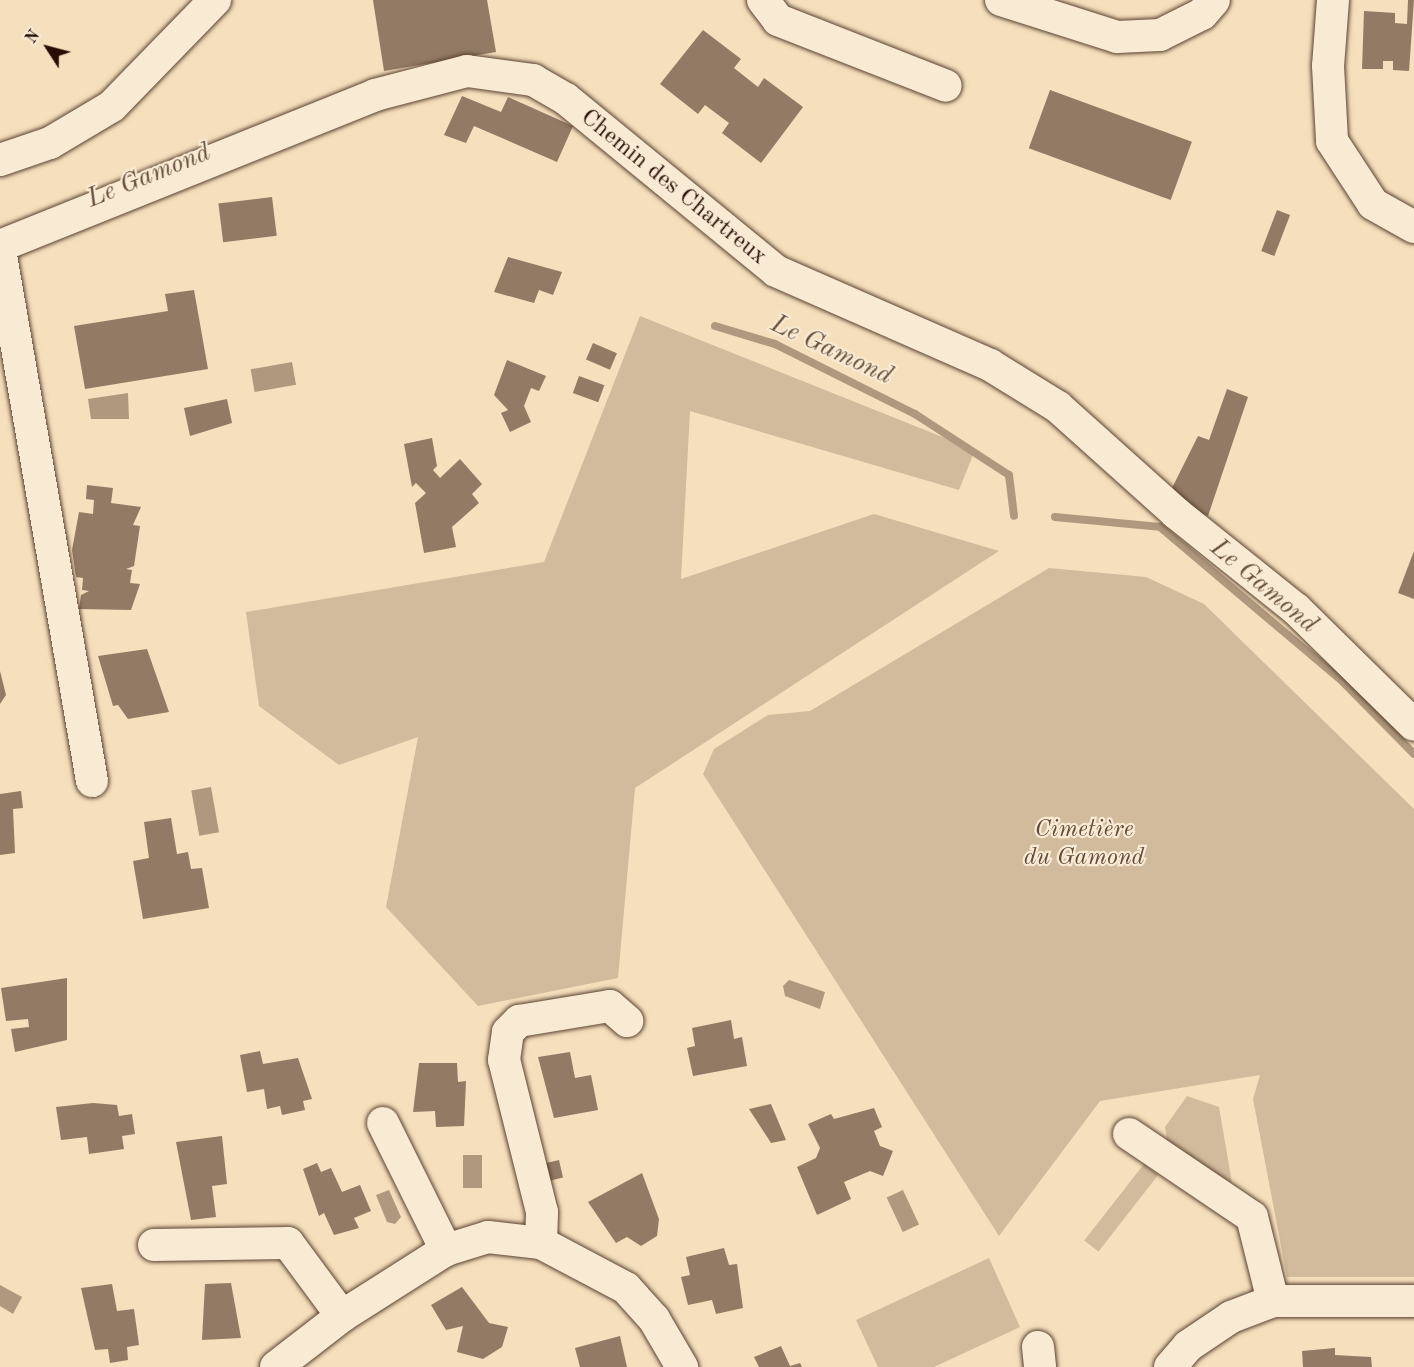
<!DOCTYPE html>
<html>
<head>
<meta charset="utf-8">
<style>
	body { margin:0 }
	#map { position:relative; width:1414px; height:1367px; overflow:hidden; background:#f5dfbc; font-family:"Old Standard TT",serif }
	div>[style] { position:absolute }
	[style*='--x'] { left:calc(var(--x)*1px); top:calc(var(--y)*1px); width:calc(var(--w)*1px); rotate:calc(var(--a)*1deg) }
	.green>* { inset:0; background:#d2bb9d; transform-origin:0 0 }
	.water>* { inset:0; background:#af987d; transform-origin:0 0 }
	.stream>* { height:8px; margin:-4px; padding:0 4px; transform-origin:4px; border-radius:4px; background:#af987d }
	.building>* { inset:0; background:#927a64; transform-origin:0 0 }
	.roads { filter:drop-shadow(0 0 2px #5a4232) drop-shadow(0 0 2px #5a4232) }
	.minor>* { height:32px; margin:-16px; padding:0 16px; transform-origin:16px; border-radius:16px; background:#f8ead3 }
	span { translate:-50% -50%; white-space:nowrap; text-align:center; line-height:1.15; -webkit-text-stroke:4.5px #f8ead3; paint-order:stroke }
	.street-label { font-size:24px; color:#270d04 }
	.park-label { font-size:24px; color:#634a3a; font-style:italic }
	.water-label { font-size:26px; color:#644c3a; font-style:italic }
	.north { position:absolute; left:18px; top:18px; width:60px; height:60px; -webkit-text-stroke:4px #f8ead3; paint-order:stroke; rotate:306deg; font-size:16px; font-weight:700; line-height:24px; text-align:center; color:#270d04 }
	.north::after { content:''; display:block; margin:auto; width:21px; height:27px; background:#270d04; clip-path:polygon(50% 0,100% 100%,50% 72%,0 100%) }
</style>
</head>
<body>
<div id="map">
	<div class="green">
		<div style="clip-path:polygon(640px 316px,975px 450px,959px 490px,690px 411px,681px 579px,874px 514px,999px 551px,635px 788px,618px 978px,478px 1006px,386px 907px,418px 737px,339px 765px,259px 706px,246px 612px,544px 562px)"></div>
		<div style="clip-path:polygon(1049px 568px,1146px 577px,1204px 604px,1414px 809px,1414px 1277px,1287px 1277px,1253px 1099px,1260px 1075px,1100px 1101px,999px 1236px,703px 774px,714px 749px,768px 715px,810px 711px)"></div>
		<div style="clip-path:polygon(1187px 1096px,1219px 1107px,1232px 1183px,1168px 1145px,1165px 1127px)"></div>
		<div style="left:1144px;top:1164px;width:18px;height:97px;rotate:38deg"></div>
		<div style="clip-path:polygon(989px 1258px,1020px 1327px,934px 1367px,878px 1367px,856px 1320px)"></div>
	</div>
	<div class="water">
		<div style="left:292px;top:362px;width:23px;height:42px;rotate:80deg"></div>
		<div style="clip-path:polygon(128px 393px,129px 419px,91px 419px,88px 399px)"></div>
		<div style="left:211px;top:787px;width:46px;height:20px;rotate:80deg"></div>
		<div style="clip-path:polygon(789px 980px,825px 992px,820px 1009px,785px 996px,783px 986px)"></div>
		<div style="left:463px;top:1155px;width:19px;height:33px"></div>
		<div style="clip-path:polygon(389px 1190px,401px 1217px,395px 1224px,387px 1222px,376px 1195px)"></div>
		<div style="left:903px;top:1190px;width:38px;height:18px;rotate:65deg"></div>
		<div style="clip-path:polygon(0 1285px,22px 1297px,13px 1314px,0 1306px)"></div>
	</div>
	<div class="stream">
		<div style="--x:715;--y:326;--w:63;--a:16.7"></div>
		<div style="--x:775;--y:344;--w:157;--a:26.6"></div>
		<div style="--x:915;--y:414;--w:112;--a:33"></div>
		<div style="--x:1009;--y:475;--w:41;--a:83"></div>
		<div style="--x:1055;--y:517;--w:105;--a:5.4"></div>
		<div style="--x:1160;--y:527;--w:237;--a:40.2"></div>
		<div style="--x:1341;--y:680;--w:104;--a:45.4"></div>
	</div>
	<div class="building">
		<div style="clip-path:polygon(373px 0,487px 0,496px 52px,384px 71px)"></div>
		<div style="clip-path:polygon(1408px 0,1414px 0,1409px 71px,1393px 70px,1393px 61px,1383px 61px,1383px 69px,1362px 69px,1364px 11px,1395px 13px,1395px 23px,1407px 24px)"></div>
		<div style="clip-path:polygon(703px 30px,741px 59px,734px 68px,758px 87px,764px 78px,803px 107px,761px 163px,722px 133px,729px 123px,705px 105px,698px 114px,660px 84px)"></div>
		<div style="left:1050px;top:90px;width:151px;height:62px;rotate:20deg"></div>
		<div style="clip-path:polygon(462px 96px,501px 112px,508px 97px,573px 126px,557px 162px,474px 126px,466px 143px,444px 135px)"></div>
		<div style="left:272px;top:197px;width:39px;height:54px;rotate:83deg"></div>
		<div style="left:1277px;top:210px;width:14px;height:44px;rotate:21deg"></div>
		<div style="clip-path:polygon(508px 257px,562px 272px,553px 295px,539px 290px,534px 303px,494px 292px)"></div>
		<div style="clip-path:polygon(194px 290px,208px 369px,85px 389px,74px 326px,168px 311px,165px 294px)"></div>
		<div style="left:593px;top:343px;width:26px;height:18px;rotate:23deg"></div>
		<div style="clip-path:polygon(507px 360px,546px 376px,539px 391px,531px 388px,524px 406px,531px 422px,510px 432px,501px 413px,508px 410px,494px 395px)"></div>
		<div style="left:579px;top:376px;width:27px;height:18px;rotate:20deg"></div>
		<div style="clip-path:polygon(1227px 389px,1248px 397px,1208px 516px,1184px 508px,1170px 492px,1198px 436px,1209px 440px)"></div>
		<div style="clip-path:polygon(227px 399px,232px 423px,190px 436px,184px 408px)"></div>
		<div style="clip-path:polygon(432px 438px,437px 466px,433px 470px,440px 478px,460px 459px,482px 484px,472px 494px,479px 503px,452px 527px,456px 547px,424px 553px,415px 503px,426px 493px,416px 483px,412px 487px,404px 444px)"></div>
		<div style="clip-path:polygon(87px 485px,113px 488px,111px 503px,141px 507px,133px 525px,140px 526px,134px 566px,126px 569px,132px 570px,130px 583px,140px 584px,131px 610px,79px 609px,81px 595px,89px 591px,82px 590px,83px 578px,76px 577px,72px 550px,79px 512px,93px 514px,94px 500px,86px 499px)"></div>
		<div style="clip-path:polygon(1414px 551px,1414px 599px,1398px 593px)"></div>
		<div style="clip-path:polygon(147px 649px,169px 712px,128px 719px,118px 705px,113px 706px,98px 656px)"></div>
		<div style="clip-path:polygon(0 671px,6px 695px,0 704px)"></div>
		<div style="clip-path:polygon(21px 791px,23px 808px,13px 809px,15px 853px,0 855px,0 794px)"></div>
		<div style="clip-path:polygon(171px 818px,177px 854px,188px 852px,191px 869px,202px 868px,209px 908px,143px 919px,133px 861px,149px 858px,144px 822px)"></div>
		<div style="clip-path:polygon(67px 978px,67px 1040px,15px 1052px,11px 1029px,29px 1027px,28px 1019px,6px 1021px,1px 988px)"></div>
		<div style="clip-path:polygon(731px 1020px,734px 1039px,742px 1037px,747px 1066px,693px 1076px,687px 1048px,695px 1046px,692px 1028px)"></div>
		<div style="clip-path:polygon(260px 1051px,263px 1064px,298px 1058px,312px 1099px,303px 1101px,305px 1110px,282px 1115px,280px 1106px,267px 1109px,264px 1089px,247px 1092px,240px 1055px)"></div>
		<div style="clip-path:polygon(570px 1052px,575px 1078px,591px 1075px,598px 1110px,554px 1118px,538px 1057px)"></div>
		<div style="clip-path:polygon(419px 1063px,457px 1063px,458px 1082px,466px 1081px,464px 1126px,436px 1127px,435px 1111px,413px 1112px)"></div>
		<div style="clip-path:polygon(93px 1103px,117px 1105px,119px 1116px,132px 1114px,135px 1134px,122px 1136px,124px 1149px,89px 1154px,87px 1137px,61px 1140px,56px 1107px)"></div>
		<div style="clip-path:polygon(771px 1104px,786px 1140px,771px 1143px,749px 1109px)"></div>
		<div style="clip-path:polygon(874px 1108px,882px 1127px,874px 1131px,880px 1146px,893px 1151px,883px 1176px,870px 1171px,844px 1182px,851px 1199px,817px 1215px,797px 1167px,816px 1158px,820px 1148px,808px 1124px,831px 1114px,834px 1119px)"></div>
		<div style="clip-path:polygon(222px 1136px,227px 1184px,212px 1186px,216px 1217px,191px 1220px,176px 1142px)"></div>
		<div style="left:559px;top:1160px;width:18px;height:14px;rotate:77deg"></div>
		<div style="clip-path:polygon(317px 1163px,321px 1172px,331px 1168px,342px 1192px,360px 1185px,371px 1211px,354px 1218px,359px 1228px,334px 1235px,324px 1213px,319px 1216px,303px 1169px)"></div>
		<div style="clip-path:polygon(642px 1173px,659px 1219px,657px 1236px,641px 1246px,627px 1237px,616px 1243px,588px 1202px)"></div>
		<div style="clip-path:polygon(724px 1248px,729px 1265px,737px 1264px,743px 1308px,716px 1314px,712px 1300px,688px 1305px,681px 1277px,690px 1275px,686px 1257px)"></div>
		<div style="clip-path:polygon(231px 1283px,241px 1338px,202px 1340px,205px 1284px)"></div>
		<div style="clip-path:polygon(112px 1284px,117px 1311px,134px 1309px,139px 1345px,127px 1347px,128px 1360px,110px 1363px,108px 1349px,95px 1350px,81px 1288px)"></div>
		<div style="clip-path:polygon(462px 1287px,489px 1323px,508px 1327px,502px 1347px,483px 1359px,457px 1352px,463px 1326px,446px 1330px,431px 1305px)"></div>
		<div style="clip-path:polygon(620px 1336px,627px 1367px,580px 1367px,575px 1348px)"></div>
		<div style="clip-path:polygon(781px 1346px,790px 1366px,800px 1363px,802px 1367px,759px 1367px,754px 1357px)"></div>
		<div style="clip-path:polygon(1335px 1348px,1335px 1355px,1371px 1357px,1372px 1367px,1303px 1367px,1302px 1351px)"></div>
	</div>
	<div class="roads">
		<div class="minor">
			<div style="--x:763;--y:0;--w:25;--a:53"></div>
			<div style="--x:778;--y:20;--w:180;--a:21.4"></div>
			<div style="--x:1001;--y:0;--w:122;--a:17.7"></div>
			<div style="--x:1117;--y:37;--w:43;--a:-2.7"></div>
			<div style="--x:1160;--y:35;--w:47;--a:-26.6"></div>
			<div style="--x:1202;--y:14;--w:18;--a:-49"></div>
			<div style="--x:1333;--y:0;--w:66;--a:94.3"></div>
			<div style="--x:1328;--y:66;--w:75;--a:86.9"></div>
			<div style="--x:1332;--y:141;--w:75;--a:56.9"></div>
			<div style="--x:1373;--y:204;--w:47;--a:29.3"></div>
			<div style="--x:0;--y:160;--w:53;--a:-18.8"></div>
			<div style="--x:50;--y:143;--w:72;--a:-30.8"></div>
			<div style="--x:112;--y:106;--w:148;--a:-45.8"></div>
			<div style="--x:0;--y:246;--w:404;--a:-21.9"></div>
			<div style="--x:375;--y:95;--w:95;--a:-14.6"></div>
			<div style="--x:467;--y:71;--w:67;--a:7.8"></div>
			<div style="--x:533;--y:80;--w:38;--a:30"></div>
			<div style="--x:566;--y:99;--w:271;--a:39.3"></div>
			<div style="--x:776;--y:271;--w:234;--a:23.7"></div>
			<div style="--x:990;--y:365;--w:80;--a:31.7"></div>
			<div style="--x:1058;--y:407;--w:159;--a:41.9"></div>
			<div style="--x:1176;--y:513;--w:154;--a:38.7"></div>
			<div style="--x:1296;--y:609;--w:165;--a:44.5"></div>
			<div style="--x:0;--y:250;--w:539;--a:80.17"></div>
			<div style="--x:383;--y:1123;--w:142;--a:63.6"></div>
			<div style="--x:1129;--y:1134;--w:148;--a:34"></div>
			<div style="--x:1252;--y:1217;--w:87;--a:76"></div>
			<div style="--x:541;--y:1243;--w:31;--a:-88"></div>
			<div style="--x:542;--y:1212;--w:157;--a:-104"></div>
			<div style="--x:504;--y:1060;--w:28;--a:-82"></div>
			<div style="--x:508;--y:1032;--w:16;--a:-45"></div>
			<div style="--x:519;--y:1021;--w:92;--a:-9.4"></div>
			<div style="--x:610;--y:1006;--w:23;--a:41"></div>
			<div style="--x:154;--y:1245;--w:134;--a:-0.9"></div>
			<div style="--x:288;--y:1243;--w:91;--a:53.5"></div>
			<div style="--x:1038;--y:1347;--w:20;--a:84"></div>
			<div style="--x:276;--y:1367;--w:83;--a:-37.7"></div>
			<div style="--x:342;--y:1316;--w:123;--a:-32.4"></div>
			<div style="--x:446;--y:1250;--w:44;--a:-17.2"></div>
			<div style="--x:488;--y:1237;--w:53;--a:6.5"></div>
			<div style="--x:541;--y:1243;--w:96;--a:27.9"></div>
			<div style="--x:626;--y:1288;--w:42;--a:47.9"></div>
			<div style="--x:654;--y:1319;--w:56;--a:59.7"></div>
			<div style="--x:1170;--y:1367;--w:28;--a:-49"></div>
			<div style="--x:1188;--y:1346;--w:52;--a:-34"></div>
			<div style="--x:1231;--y:1317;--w:45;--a:-20.9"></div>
			<div style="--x:1273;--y:1301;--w:141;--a:0"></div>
		</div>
	</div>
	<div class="street-label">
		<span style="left:673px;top:188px;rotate:39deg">Chemin des Chartreux</span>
	</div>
	<div class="park-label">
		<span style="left:1084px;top:845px">Cimetière<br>du Gamond</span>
	</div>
	<div class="water-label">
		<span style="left:149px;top:177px;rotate:-22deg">Le Gamond</span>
		<span style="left:831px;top:351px;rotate:25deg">Le Gamond</span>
		<span style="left:1263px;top:587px;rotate:40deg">Le Gamond</span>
	</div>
	<div class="north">N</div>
</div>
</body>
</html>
